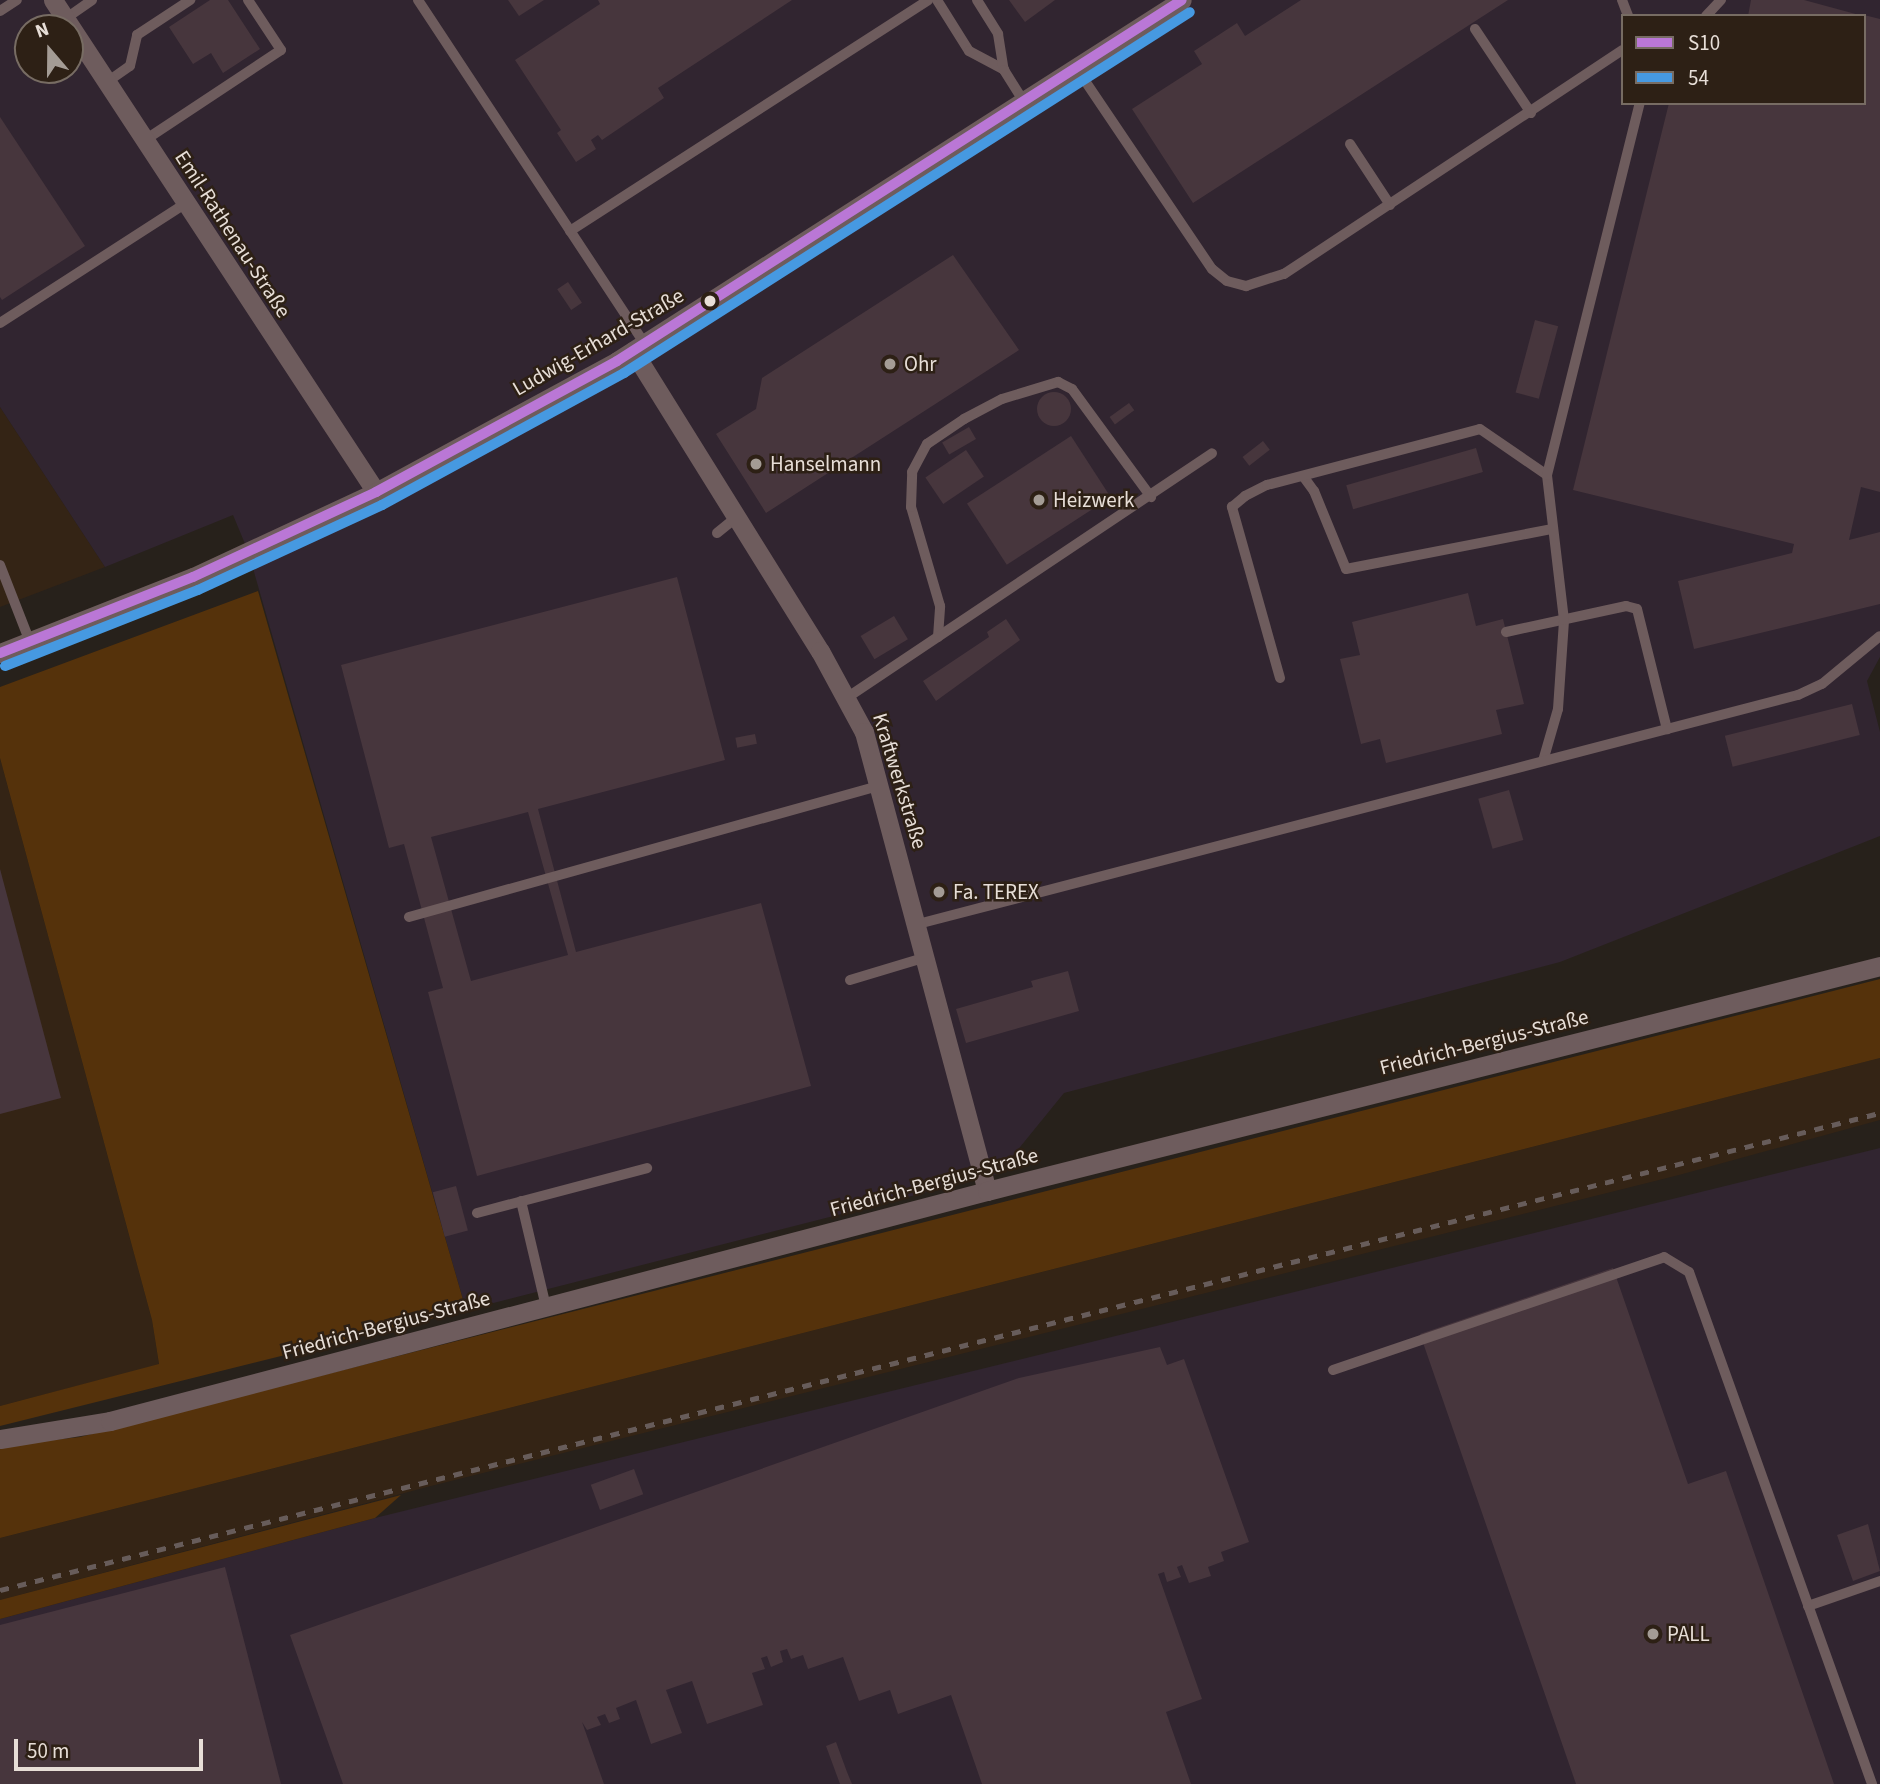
<!DOCTYPE html>
<html>
<head>
<meta charset="utf-8">
<style>
	body { margin:0 }
	#map { position:relative; width:1880px; height:1784px; overflow:hidden; background:#27211b; font-family:"Source Sans 3",sans-serif }
	div>[style] { position:absolute }
	[style*='--x'] { left:calc(var(--x)*1px); top:calc(var(--y)*1px); width:calc(var(--w)*1px); rotate:calc(var(--a)*1deg) }
	.built>* { inset:0; background:#342415 }
	.industrial>* { inset:0; background:#312530 }
	.green>* { inset:0; background:#55320b }
	.building>* { inset:0; background:#47363d; transform-origin:0 0 }
	.round { border-radius:50% }
	.service>* { height:10px; margin:-5px; padding:0 5px; transform-origin:5px; border-radius:5px; background:#6e5c5d }
	.minor>* { height:19px; margin:-9.5px; padding:0 9.5px; transform-origin:9.5px; border-radius:9.5px; background:#6e5c5d }
	.rail>* { height:5px; margin-top:-2.5px; transform-origin:0; background:repeating-linear-gradient(90deg,#675c5a 0 9px,transparent 0 18px) }
	.bus-1>* { height:10px; margin:-5px; padding:0 5px; transform-origin:5px; border-radius:5px; background:#ba77d6 }
	.bus-2>* { height:10px; margin:-5px; padding:0 5px; transform-origin:5px; border-radius:5px; background:#4699e1 }
	.dots>* { width:19px; height:19px; translate:-50% -50%; box-sizing:border-box; border:4px solid #2d2015; border-radius:50% }
	span { translate:-50% -50%; white-space:nowrap; text-align:center; line-height:1.15; -webkit-text-stroke:5px #2d2015; paint-order:stroke }
	.street-label { font-size:21px; color:#e7ded7 }
	.poi-label { font-size:21px; color:#e7ded7 }
	.left { translate:0 -50%; text-align:left }
	.legend { position:absolute; left:1621px; top:14px; width:245px; height:91px; box-sizing:border-box; background:#2d2015; border:2px solid #776c63; margin:0; padding:9px 12px; list-style:none; font-size:21px; color:#e7ded7 }
	.legend li { display:flex; align-items:center; gap:14px; height:35px }
	.legend b { width:35px; border:2px solid #776c63 }
	.north { position:absolute; left:14px; top:14px; width:70px; height:70px; box-sizing:border-box; background:#2d2015; border:2px solid #776c63; border-radius:50%; rotate:340deg; font-size:19px; font-weight:700; line-height:28px; text-align:center; color:#e7ded7 }
	.north::after { content:''; display:block; margin:auto; width:24px; height:32px; background:#a49c95; clip-path:polygon(50% 0,100% 100%,50% 72%,0 100%) }
	.scale { position:absolute; left:14px; top:1739px; width:189px; height:32px; box-sizing:border-box; border:4px solid #e7ded7; border-top:0; padding-left:9px; font-size:21px; line-height:24px; white-space:nowrap; color:#e7ded7; -webkit-text-stroke:5px #2d2015; paint-order:stroke }
</style>
</head>
<body>
<div id="map">
	<div class="built">
		<div style="clip-path:polygon(0 407px,105px 567px,0 607px)"></div>
		<div style="clip-path:polygon(0 758px,152px 1320px,159px 1365px,0 1406px)"></div>
		<div style="clip-path:polygon(1880px 1058px,1880px 1120px,1679px 1175px,431px 1486px,0 1600px,0 1538px)"></div>
	</div>
	<div class="industrial">
		<div style="clip-path:polygon(evenodd,0 0,1880px 0,1880px 657px,1867px 681px,1880px 732px,1880px 836px,1560px 962px,1064px 1093px,998px 1174px,466px 1310px,248px 551px,233px 515px,105px 567px,0 407px,0 0,1623px 16px,1864px 16px,1864px 103px,1623px 103px,1623px 16px,0 0,28px 28px,70px 28px,70px 70px,28px 70px,28px 28px)"></div>
		<div style="clip-path:polygon(1880px 1148px,1880px 1784px,0 1784px,0 1619px,375px 1518px)"></div>
	</div>
	<div class="green">
		<div style="clip-path:polygon(258px 591px,466px 1310px,0 1426px,0 1406px,159px 1364px,152px 1320px,0 758px,0 687px)"></div>
		<div style="clip-path:polygon(1880px 979px,1880px 1058px,0 1538px,0 1446px,80px 1437px)"></div>
		<div style="clip-path:polygon(401px 1495px,375px 1518px,0 1619px,0 1600px)"></div>
	</div>
	<div class="building">
		<div style="clip-path:polygon(210px 0,228px 0,260px 49px,223px 73px,211px 53px,193px 64px,169px 27px)"></div>
		<div style="clip-path:polygon(508px 0,544px 0,519px 16px)"></div>
		<div style="clip-path:polygon(598px 0,792px 0,658px 88px,664px 98px,602px 140px,598px 135px,591px 140px,596px 149px,576px 162px,557px 133px,561px 130px,515px 60px,600px 4px)"></div>
		<div style="clip-path:polygon(1009px 0,1055px 0,1025px 22px)"></div>
		<div style="clip-path:polygon(1301px 0,1508px 0,1193px 203px,1132px 109px,1202px 64px,1194px 51px,1237px 23px,1245px 36px)"></div>
		<div style="clip-path:polygon(1751px 0,1804px 0,1863px 16px,1748px 16px)"></div>
		<div style="clip-path:polygon(1864px 15px,1880px 19px,1880px 492px,1861px 487px,1849px 540px,1880px 532px,1880px 604px,1694px 649px,1678px 581px,1792px 553px,1794px 544px,1573px 490px,1669px 103px,1864px 103px)"></div>
		<div style="clip-path:polygon(0 117px,85px 246px,2px 300px,0 297px)"></div>
		<div style="clip-path:polygon(953px 255px,1019px 350px,766px 513px,716px 434px,756px 409px,762px 378px)"></div>
		<div style="left:568px;top:282px;width:25px;height:13px;rotate:56deg"></div>
		<div style="left:1535px;top:320px;width:24px;height:75px;rotate:15deg"></div>
		<div class="round" style="left:1037px;top:392px;width:34px;height:34px"></div>
		<div style="left:1129px;top:403px;width:9px;height:24px;rotate:54deg"></div>
		<div style="left:969px;top:427px;width:14px;height:31px;rotate:60deg"></div>
		<div style="left:1071px;top:436px;width:73px;height:124px;rotate:57deg"></div>
		<div style="left:1263px;top:441px;width:11px;height:26px;rotate:52deg"></div>
		<div style="left:1476px;top:448px;width:25px;height:135px;rotate:74deg"></div>
		<div style="left:966px;top:450px;width:32px;height:49px;rotate:56deg"></div>
		<div style="clip-path:polygon(evenodd,677px 577px,725px 760px,538px 809px,576px 952px,761px 903px,811px 1086px,477px 1176px,428px 992px,443px 988px,404px 844px,389px 848px,341px 665px,677px 577px,528px 812px,568px 955px,471px 981px,431px 837px,528px 812px)"></div>
		<div style="clip-path:polygon(1468px 593px,1476px 626px,1503px 619px,1524px 704px,1496px 710px,1502px 734px,1386px 763px,1380px 739px,1361px 744px,1340px 659px,1360px 655px,1352px 622px)"></div>
		<div style="left:894px;top:616px;width:27px;height:39px;rotate:59deg"></div>
		<div style="clip-path:polygon(1006px 619px,1020px 640px,936px 701px,923px 681px,989px 637px,987px 632px)"></div>
		<div style="left:1852px;top:704px;width:32px;height:131px;rotate:76deg"></div>
		<div style="left:755px;top:734px;width:10px;height:20px;rotate:79deg"></div>
		<div style="left:1509px;top:790px;width:52px;height:32px;rotate:74deg"></div>
		<div style="clip-path:polygon(0 869px,61px 1098px,0 1114px)"></div>
		<div style="clip-path:polygon(1068px 971px,1079px 1011px,966px 1043px,956px 1009px,1033px 987px,1031px 981px)"></div>
		<div style="left:456px;top:1186px;width:46px;height:24px;rotate:75deg"></div>
		<div style="clip-path:polygon(1613px 1268px,1688px 1484px,1726px 1471px,1834px 1784px,1576px 1784px,1420px 1334px)"></div>
		<div style="clip-path:polygon(1160px 1347px,1167px 1365px,1184px 1359px,1249px 1542px,1221px 1552px,1224px 1561px,1208px 1567px,1211px 1576px,1189px 1583px,1182px 1565px,1177px 1567px,1181px 1577px,1167px 1582px,1164px 1572px,1158px 1574px,1202px 1699px,1166px 1712px,1191px 1784px,982px 1784px,951px 1695px,898px 1714px,890px 1690px,859px 1701px,843px 1657px,808px 1669px,803px 1655px,791px 1659px,787px 1649px,780px 1651px,783px 1662px,771px 1667px,767px 1656px,761px 1658px,765px 1669px,752px 1673px,763px 1705px,707px 1724px,692px 1681px,666px 1690px,682px 1733px,651px 1744px,636px 1700px,616px 1708px,620px 1719px,609px 1723px,605px 1714px,597px 1717px,601px 1725px,587px 1730px,582px 1722px,604px 1784px,343px 1784px,290px 1635px,1019px 1378px)"></div>
		<div style="left:634px;top:1469px;width:27px;height:46px;rotate:70deg"></div>
		<div style="clip-path:polygon(1868px 1524px,1880px 1571px,1853px 1581px,1837px 1535px)"></div>
		<div style="clip-path:polygon(225px 1567px,281px 1784px,0 1784px,0 1625px)"></div>
		<div style="clip-path:polygon(836px 1742px,847px 1772px,852px 1784px,840px 1784px,826px 1746px)"></div>
	</div>
	<div class="service">
		<div style="--x:418;--y:0;--w:412;--a:56.6"></div>
		<div style="--x:937;--y:0;--w:60;--a:57.9"></div>
		<div style="--x:969;--y:51;--w:40;--a:28"></div>
		<div style="--x:977;--y:0;--w:40;--a:58"></div>
		<div style="--x:998;--y:34;--w:36;--a:81"></div>
		<div style="--x:1004;--y:70;--w:38;--a:58"></div>
		<div style="--x:1622;--y:0;--w:17;--a:69"></div>
		<div style="--x:0;--y:11;--w:20;--a:-33"></div>
		<div style="--x:1706;--y:16;--w:22;--a:-47"></div>
		<div style="--x:65;--y:19;--w:33;--a:-35"></div>
		<div style="--x:1475;--y:29;--w:101;--a:56.3"></div>
		<div style="--x:1077;--y:69;--w:241;--a:56"></div>
		<div style="--x:1212;--y:269;--w:19;--a:39"></div>
		<div style="--x:1227;--y:281;--w:20;--a:15"></div>
		<div style="--x:1246;--y:286;--w:40;--a:-18"></div>
		<div style="--x:1284;--y:274;--w:406;--a:-33.5"></div>
		<div style="--x:107;--y:82;--w:28;--a:-35"></div>
		<div style="--x:130;--y:66;--w:32;--a:-77"></div>
		<div style="--x:137;--y:35;--w:64;--a:-33.4"></div>
		<div style="--x:145;--y:140;--w:163;--a:-33.5"></div>
		<div style="--x:281;--y:50;--w:60;--a:-123.4"></div>
		<div style="--x:1350;--y:144;--w:73;--a:56.7"></div>
		<div style="--x:570;--y:231;--w:426;--a:-32.8"></div>
		<div style="--x:0;--y:323;--w:221;--a:-32.8"></div>
		<div style="--x:1303;--y:476;--w:19;--a:54"></div>
		<div style="--x:1314;--y:491;--w:84;--a:67.7"></div>
		<div style="--x:1346;--y:569;--w:209;--a:-11"></div>
		<div style="--x:717;--y:533;--w:27;--a:-39"></div>
		<div style="--x:0;--y:565;--w:83;--a:68.7"></div>
		<div style="--x:1506;--y:632;--w:123;--a:-12.2"></div>
		<div style="--x:1626;--y:606;--w:11;--a:15"></div>
		<div style="--x:1637;--y:609;--w:124;--a:76"></div>
		<div style="--x:938;--y:637;--w:31;--a:-86"></div>
		<div style="--x:940;--y:606;--w:103;--a:-106.3"></div>
		<div style="--x:911;--y:507;--w:35;--a:-88"></div>
		<div style="--x:912;--y:472;--w:32;--a:-62"></div>
		<div style="--x:927;--y:444;--w:45;--a:-34"></div>
		<div style="--x:964;--y:419;--w:43;--a:-27.8"></div>
		<div style="--x:1002;--y:399;--w:59;--a:-16.9"></div>
		<div style="--x:1058;--y:382;--w:16;--a:27"></div>
		<div style="--x:1072;--y:389;--w:134;--a:53.8"></div>
		<div style="--x:1280;--y:678;--w:178;--a:-105.7"></div>
		<div style="--x:1232;--y:507;--w:17;--a:-40"></div>
		<div style="--x:1245;--y:496;--w:25;--a:-27"></div>
		<div style="--x:1267;--y:485;--w:220;--a:-14.7"></div>
		<div style="--x:1480;--y:429;--w:81;--a:34.5"></div>
		<div style="--x:848;--y:697;--w:438;--a:-33.8"></div>
		<div style="--x:1543;--y:761;--w:54;--a:-73.9"></div>
		<div style="--x:1558;--y:709;--w:89;--a:-86.1"></div>
		<div style="--x:1564;--y:620;--w:146;--a:-96.7"></div>
		<div style="--x:1547;--y:475;--w:383;--a:-76"></div>
		<div style="--x:409;--y:917;--w:490;--a:-15.6"></div>
		<div style="--x:918;--y:924;--w:909;--a:-14.59"></div>
		<div style="--x:1798;--y:695;--w:26;--a:-25"></div>
		<div style="--x:1822;--y:684;--w:75;--a:-39.6"></div>
		<div style="--x:850;--y:980;--w:79;--a:-16.8"></div>
		<div style="--x:521;--y:1201;--w:109;--a:76.7"></div>
		<div style="--x:477;--y:1213;--w:176;--a:-14.8"></div>
		<div style="--x:1333;--y:1370;--w:350;--a:-18.8"></div>
		<div style="--x:1664;--y:1257;--w:29;--a:31"></div>
		<div style="--x:1689;--y:1272;--w:544;--a:70.33"></div>
		<div style="--x:1808;--y:1606;--w:76;--a:-19.1"></div>
	</div>
	<div class="minor">
		<div style="--x:53;--y:0;--w:589;--a:56.71"></div>
		<div style="--x:633;--y:351;--w:354;--a:58.1"></div>
		<div style="--x:820;--y:651;--w:92;--a:61.5"></div>
		<div style="--x:864;--y:732;--w:475;--a:75"></div>
		<div style="--x:0;--y:653;--w:207;--a:-21.5"></div>
		<div style="--x:193;--y:577;--w:202;--a:-24.9"></div>
		<div style="--x:376;--y:492;--w:274;--a:-28.5"></div>
		<div style="--x:617;--y:361;--w:670;--a:-32.58"></div>
		<div style="--x:0;--y:1439;--w:111;--a:-9.3"></div>
		<div style="--x:110;--y:1421;--w:907;--a:-14.7"></div>
		<div style="--x:987;--y:1191;--w:921;--a:-14.14"></div>
	</div>
	<div class="rail">
		<div style="--x:0;--y:1590;--w:1940;--a:-14.24"></div>
	</div>
	<div class="bus-1">
		<div style="--x:0;--y:653;--w:207;--a:-21.5"></div>
		<div style="--x:193;--y:577;--w:202;--a:-24.9"></div>
		<div style="--x:376;--y:492;--w:274;--a:-28.5"></div>
		<div style="--x:617;--y:361;--w:670;--a:-32.58"></div>
	</div>
	<div class="bus-2">
		<div style="--x:5;--y:666;--w:207;--a:-21.5"></div>
		<div style="--x:198;--y:590;--w:203;--a:-24.8"></div>
		<div style="--x:382;--y:505;--w:276;--a:-28.6"></div>
		<div style="--x:624;--y:373;--w:671;--a:-32.53"></div>
	</div>
	<div class="dots">
		<div style="left:710px;top:301px;background:#e7ded7"></div>
		<div style="left:890px;top:364px;background:#a49c95"></div>
		<div style="left:756px;top:464px;background:#a49c95"></div>
		<div style="left:1039px;top:500px;background:#a49c95"></div>
		<div style="left:939px;top:892px;background:#a49c95"></div>
		<div style="left:1653px;top:1634px;background:#a49c95"></div>
	</div>
	<div class="street-label">
		<span style="left:233px;top:234px;rotate:57deg">Emil-Rathenau-Straße</span>
		<span style="left:598px;top:342px;rotate:-30deg">Ludwig-Erhard-Straße</span>
		<span style="left:900px;top:781px;rotate:73deg">Kraftwerkstraße</span>
		<span style="left:1484px;top:1042px;rotate:-14deg">Friedrich-Bergius-Straße</span>
		<span style="left:934px;top:1182px;rotate:-15deg">Friedrich-Bergius-Straße</span>
		<span style="left:386px;top:1325px;rotate:-15deg">Friedrich-Bergius-Straße</span>
	</div>
	<div class="poi-label">
		<span class="left" style="left:904px;top:364px">Ohr</span>
		<span class="left" style="left:770px;top:464px">Hanselmann</span>
		<span class="left" style="left:1053px;top:500px">Heizwerk</span>
		<span class="left" style="left:953px;top:892px">Fa. TEREX</span>
		<span class="left" style="left:1667px;top:1634px">PALL</span>
	</div>
	<ul class="legend">
	<li><b style="height:9px;background:#ba77d6"></b>S10</li>
	<li><b style="height:9px;background:#4699e1"></b>54</li>
	</ul>
	<div class="north">N</div>
	<div class="scale">50 m</div>
</div>
</body>
</html>
